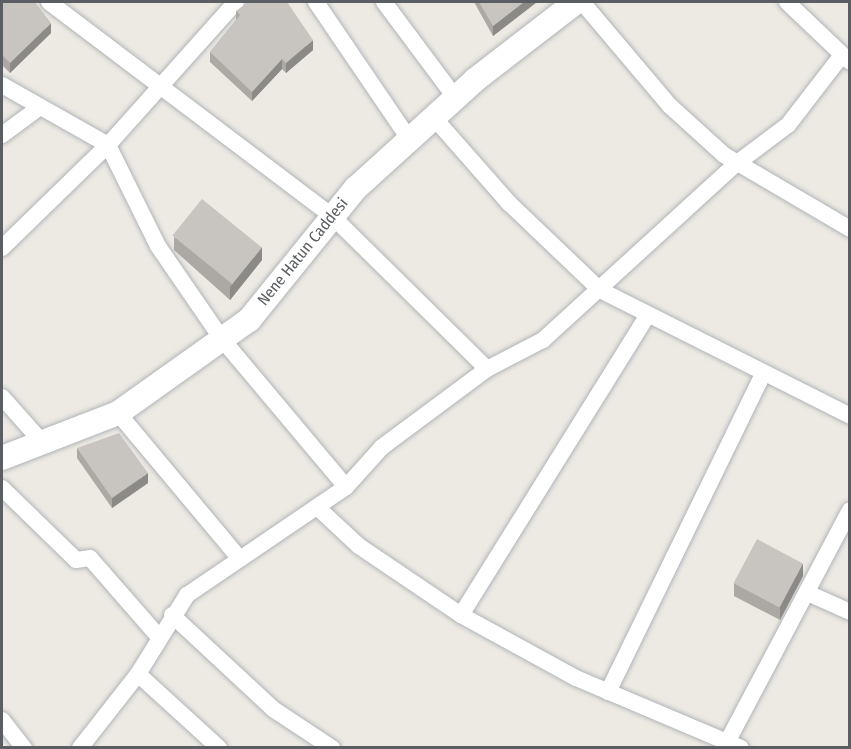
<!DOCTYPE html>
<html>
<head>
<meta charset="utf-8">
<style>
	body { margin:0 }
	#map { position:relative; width:851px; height:749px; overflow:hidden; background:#edeae3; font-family:"Fira Sans Condensed",sans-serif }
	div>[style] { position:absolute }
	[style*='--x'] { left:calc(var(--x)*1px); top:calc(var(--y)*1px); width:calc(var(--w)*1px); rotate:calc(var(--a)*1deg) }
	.roads { filter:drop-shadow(0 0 2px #b0b4b8) drop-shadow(0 0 2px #b0b4b8) }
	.street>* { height:16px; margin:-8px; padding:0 8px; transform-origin:8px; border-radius:8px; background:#fff }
	.secondary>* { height:24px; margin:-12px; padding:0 12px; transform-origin:12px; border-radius:12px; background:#fff }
	.wall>* { inset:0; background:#aca9a5 }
	.shaded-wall>* { inset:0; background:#8c8a86 }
	.building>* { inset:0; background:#c8c5c0; transform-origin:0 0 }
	span { translate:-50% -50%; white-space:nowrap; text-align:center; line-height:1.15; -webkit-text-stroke:5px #fff; paint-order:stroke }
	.street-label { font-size:16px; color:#5b5f63 }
	.frame { position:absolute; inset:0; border:3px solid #5b5f63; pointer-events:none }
</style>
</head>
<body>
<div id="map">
	<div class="roads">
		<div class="street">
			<div style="--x:49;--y:2;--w:353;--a:37.1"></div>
			<div style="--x:331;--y:215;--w:219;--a:44.6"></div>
			<div style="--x:316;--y:2;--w:166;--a:55.8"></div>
			<div style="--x:384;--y:2;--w:122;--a:53.3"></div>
			<div style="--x:582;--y:2;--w:136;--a:49.8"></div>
			<div style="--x:670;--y:106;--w:73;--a:42.2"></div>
			<div style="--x:724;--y:155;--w:146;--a:30.4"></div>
			<div style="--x:787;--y:2;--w:86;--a:43.6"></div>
			<div style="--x:2;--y:85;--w:122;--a:29.5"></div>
			<div style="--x:108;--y:145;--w:113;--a:63.7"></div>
			<div style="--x:158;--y:246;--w:113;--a:55.5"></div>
			<div style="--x:222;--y:339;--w:193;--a:50"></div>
			<div style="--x:436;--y:120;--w:111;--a:48.7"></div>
			<div style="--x:509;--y:203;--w:126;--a:43.7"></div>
			<div style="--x:600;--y:290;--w:280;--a:26.7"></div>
			<div style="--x:2;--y:135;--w:47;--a:-36.4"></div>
			<div style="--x:2;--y:248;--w:148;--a:-44.2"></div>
			<div style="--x:108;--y:145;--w:192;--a:-48.2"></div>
			<div style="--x:2;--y:397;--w:60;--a:48.4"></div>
			<div style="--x:118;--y:413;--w:190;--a:50.1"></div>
			<div style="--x:2;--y:488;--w:103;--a:44.2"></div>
			<div style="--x:76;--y:560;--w:14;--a:-8"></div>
			<div style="--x:90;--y:558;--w:103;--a:48.9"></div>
			<div style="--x:317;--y:507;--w:57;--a:42.9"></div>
			<div style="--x:359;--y:546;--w:123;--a:34.1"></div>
			<div style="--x:461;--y:615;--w:131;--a:28.7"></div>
			<div style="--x:576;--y:678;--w:179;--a:23"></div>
			<div style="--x:810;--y:594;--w:44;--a:24.2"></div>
			<div style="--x:172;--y:615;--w:138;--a:42.9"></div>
			<div style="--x:273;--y:709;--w:71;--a:33.5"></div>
			<div style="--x:461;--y:615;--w:350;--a:-58.1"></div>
			<div style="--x:138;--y:674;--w:110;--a:42.4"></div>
			<div style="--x:608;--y:692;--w:354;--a:-64"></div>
			<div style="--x:2;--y:720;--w:36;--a:52"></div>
			<div style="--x:80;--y:748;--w:94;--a:-51.9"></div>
			<div style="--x:138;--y:674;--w:93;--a:-58.2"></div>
			<div style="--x:187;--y:595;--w:192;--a:-34.2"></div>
			<div style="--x:346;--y:487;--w:54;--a:-48"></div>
			<div style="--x:382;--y:447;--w:131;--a:-36.6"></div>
			<div style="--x:487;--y:369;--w:63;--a:-27.4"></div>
			<div style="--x:543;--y:340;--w:261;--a:-42.4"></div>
			<div style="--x:736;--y:164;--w:65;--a:-36.9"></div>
			<div style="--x:788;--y:125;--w:88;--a:-52.4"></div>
			<div style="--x:724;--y:748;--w:269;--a:-62.1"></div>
		</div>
		<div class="secondary">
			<div style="--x:2;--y:458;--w:124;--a:-21.2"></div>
			<div style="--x:118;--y:413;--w:161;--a:-35.4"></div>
			<div style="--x:249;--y:320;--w:170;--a:-51"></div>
			<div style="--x:356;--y:188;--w:161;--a:-42.2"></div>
			<div style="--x:475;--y:80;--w:128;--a:-37.7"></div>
		</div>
	</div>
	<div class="wall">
		<div style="clip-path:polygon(2px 2px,51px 33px,10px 73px,2px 65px)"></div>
		<div style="clip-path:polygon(474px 2px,537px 2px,493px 36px)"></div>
		<div style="clip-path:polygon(236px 11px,313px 50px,286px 73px,282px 69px,252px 101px,210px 62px,210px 52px,236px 20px)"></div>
		<div style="clip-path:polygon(174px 237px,262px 260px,230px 300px,174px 250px)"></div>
		<div style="clip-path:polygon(77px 448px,148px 483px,112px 508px,77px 458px)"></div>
		<div style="clip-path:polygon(803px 576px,780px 620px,734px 596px,734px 583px)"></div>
	</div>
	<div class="shaded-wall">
		<div style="clip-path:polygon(524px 2px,537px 2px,493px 36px,493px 26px)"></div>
		<div style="clip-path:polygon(51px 23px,51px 33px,10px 73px,10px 63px)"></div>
		<div style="clip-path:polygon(313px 40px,313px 50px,286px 73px,286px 63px)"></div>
		<div style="clip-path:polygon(282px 59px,282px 69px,252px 101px,252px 92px)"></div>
		<div style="clip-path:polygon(262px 247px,262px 260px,230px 300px,230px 287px)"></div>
		<div style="clip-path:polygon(148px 473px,148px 483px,112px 508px,112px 498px)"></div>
		<div style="clip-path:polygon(803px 563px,803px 576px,780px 620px,780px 607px)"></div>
	</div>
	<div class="building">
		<div style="clip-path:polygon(2px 2px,35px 2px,51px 23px,10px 63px,2px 55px)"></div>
		<div style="clip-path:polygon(248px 2px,287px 2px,313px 40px,286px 63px,282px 59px,252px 92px,210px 52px,240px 15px,236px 11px)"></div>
		<div style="clip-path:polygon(479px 2px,524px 2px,493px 26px)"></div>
		<div style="left:202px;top:199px;width:77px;height:47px;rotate:39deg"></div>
		<div style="clip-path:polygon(119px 433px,148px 473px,112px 498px,77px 448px)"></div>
		<div style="left:757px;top:539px;width:52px;height:50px;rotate:28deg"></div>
	</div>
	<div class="street-label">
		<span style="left:303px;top:252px;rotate:-51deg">Nene Hatun Caddesi</span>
	</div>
	<div class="frame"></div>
</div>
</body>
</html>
